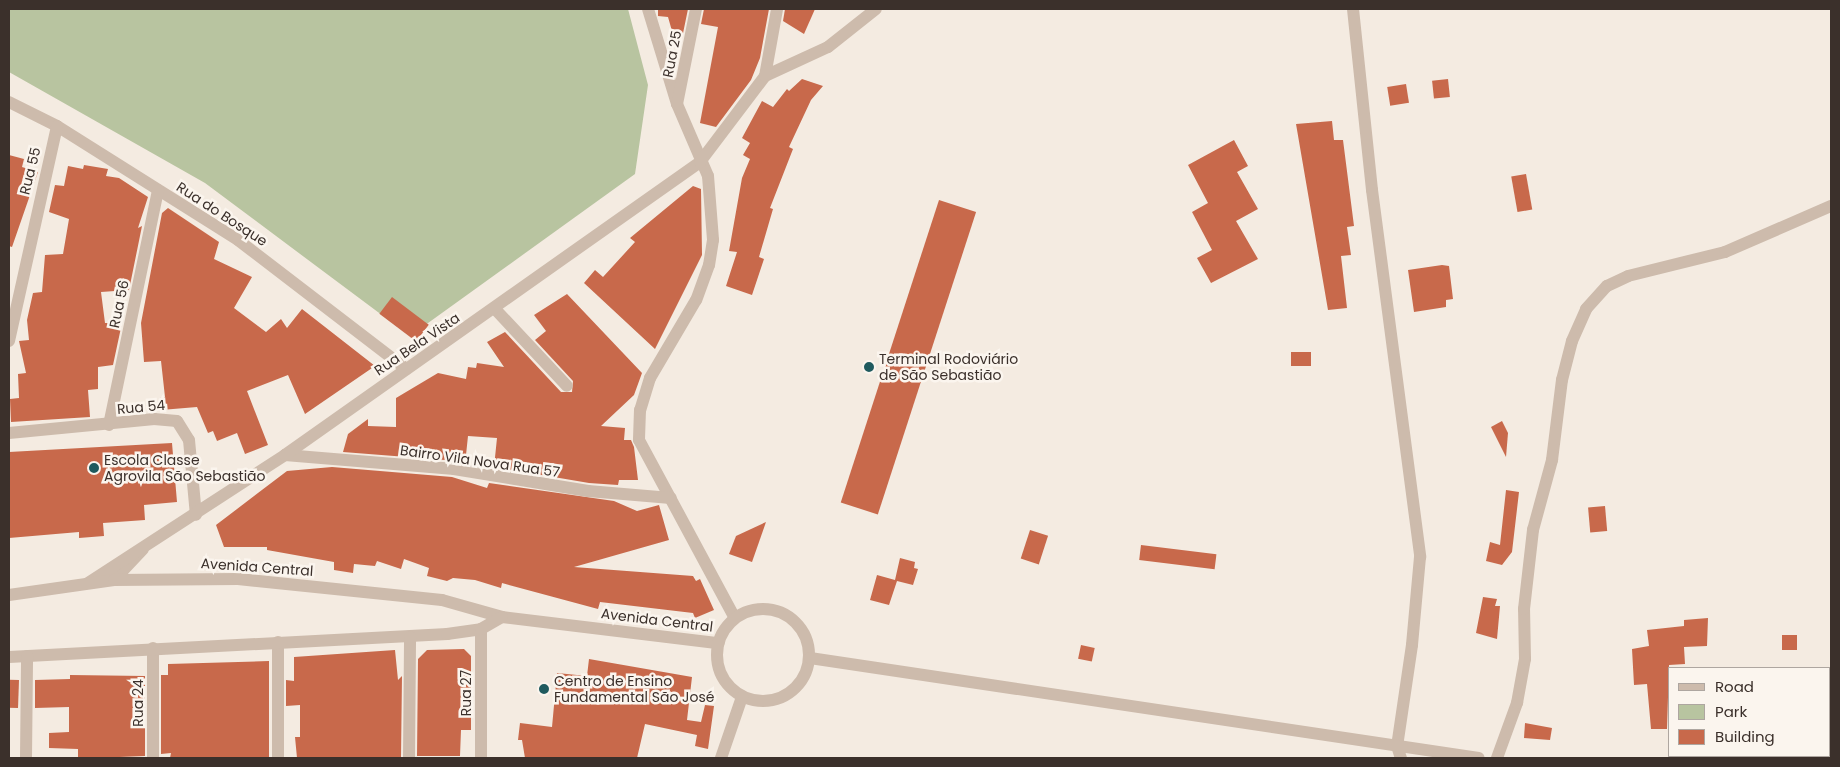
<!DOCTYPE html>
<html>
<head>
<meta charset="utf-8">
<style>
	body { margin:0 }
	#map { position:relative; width:1840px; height:767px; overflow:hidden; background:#f4ebe1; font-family:Poppins,sans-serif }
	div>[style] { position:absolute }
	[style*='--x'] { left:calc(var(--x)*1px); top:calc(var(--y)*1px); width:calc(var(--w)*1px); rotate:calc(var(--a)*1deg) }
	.green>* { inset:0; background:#b8c4a0 }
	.building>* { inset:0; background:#c8694b; transform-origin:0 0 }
	.minor>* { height:12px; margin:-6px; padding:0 6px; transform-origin:6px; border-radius:6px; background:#cdbbac }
	.minor>.ring { margin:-6px; padding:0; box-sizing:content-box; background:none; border:12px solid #cdbbac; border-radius:50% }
	.dots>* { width:14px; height:14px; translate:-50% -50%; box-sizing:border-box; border:2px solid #fbf5ee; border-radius:50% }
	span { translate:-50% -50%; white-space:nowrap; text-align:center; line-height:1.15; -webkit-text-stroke:5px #fbf5ee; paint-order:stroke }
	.street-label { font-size:14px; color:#3b302b }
	.poi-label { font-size:14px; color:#3b302b }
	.left { translate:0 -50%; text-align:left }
	.frame { position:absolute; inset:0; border:10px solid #3b302b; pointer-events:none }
	.legend { position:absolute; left:1668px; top:667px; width:162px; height:90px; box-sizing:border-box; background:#fbf5ee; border:1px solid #aea6a0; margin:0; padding:6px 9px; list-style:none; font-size:15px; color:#3b302b }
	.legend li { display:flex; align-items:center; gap:10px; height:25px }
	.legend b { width:25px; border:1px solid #aea6a0 }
</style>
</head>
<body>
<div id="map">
	<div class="green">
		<div style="clip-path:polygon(9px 9px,628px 9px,648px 85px,635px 174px,410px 336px,205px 183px,9px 72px)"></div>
	</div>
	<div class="building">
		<div style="clip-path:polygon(658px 9px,688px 9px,681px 43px,676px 45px,668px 17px,658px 16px)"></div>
		<div style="clip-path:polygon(704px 9px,769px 9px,760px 58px,751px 80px,716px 127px,700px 123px,718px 27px,701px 24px)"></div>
		<div style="clip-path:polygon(785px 9px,815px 9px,804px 34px,783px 21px)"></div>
		<div style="clip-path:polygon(802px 79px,823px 86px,811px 100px,789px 147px,793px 149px,770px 208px,773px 209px,759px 257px,764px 259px,752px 295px,726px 286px,737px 252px,729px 251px,742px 178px,750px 159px,743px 155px,750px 143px,742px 138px,762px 101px,773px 107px,787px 89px,789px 91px)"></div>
		<div style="left:1448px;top:79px;width:18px;height:16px;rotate:84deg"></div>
		<div style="left:1406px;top:84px;width:19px;height:19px;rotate:81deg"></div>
		<div style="clip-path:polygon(1332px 121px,1334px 140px,1343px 140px,1354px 226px,1347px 227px,1351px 255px,1341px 256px,1347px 308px,1328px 310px,1296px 124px)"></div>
		<div style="clip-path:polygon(1234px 140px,1248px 166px,1237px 172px,1258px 209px,1236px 221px,1258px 259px,1211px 283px,1197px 258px,1212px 250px,1192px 212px,1208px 203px,1188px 165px)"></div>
		<div style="clip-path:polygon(9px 155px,24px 159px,22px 167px,38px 172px,12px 247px,9px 246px)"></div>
		<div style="clip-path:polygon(84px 165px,108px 169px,106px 176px,119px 178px,148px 197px,138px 228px,142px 226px,129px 290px,101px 292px,105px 323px,122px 323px,113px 365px,98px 367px,98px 389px,88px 390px,90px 417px,11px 422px,10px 399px,19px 398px,18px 374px,26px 373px,19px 341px,29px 340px,27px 320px,33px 293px,42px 292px,45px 255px,63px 254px,69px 219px,49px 212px,55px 185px,64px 186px,68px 166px,83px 169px)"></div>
		<div style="left:1526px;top:174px;width:36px;height:15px;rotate:80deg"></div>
		<div style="clip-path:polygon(693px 186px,701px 189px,702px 255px,655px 349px,584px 283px,595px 270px,603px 277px,635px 242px,630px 238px)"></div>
		<div style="left:939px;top:200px;width:39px;height:318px;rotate:18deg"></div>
		<div style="clip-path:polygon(168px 208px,219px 242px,214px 259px,252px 277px,234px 308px,266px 332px,281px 319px,287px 328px,302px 309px,375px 366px,305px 414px,288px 375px,247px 391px,268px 445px,245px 454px,237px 433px,217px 441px,213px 431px,208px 433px,197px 407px,161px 410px,160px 398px,165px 397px,161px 361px,144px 362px,141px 323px,162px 213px)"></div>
		<div style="clip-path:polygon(1442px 265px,1449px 266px,1453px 299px,1446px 300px,1446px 307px,1414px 312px,1408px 270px)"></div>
		<div style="clip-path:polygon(567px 294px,642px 373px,634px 395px,601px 426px,625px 428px,624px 440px,631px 440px,634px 447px,638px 480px,619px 480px,618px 485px,589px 483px,494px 467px,497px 438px,468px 436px,466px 455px,460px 454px,458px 461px,343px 452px,348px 434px,368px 419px,368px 426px,396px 427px,396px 398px,438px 373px,466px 379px,468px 367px,476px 368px,477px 363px,504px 367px,487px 342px,505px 332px,561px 392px,572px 392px,573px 381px,535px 340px,546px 331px,534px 315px)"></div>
		<div style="left:392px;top:297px;width:46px;height:21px;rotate:37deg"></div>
		<div style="left:1291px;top:352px;width:20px;height:14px"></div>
		<div style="clip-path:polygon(1502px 421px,1508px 433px,1506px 457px,1491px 427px)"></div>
		<div style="clip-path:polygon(172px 443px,177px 502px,144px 505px,145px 520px,103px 523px,104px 536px,79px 538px,79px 532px,9px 538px,9px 452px)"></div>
		<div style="clip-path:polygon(332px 467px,452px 477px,487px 488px,489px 483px,614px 501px,637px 511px,659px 505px,669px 540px,574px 567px,693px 576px,696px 581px,700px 579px,714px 610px,695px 618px,693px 613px,600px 602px,598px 609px,502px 583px,501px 588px,475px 580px,453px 578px,447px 581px,427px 576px,429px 568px,404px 559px,401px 569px,377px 561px,375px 566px,354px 564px,353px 573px,334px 570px,334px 562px,267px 550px,267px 547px,224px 547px,216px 525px,287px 471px)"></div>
		<div style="clip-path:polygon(1506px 490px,1519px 492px,1512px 552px,1502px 565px,1486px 561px,1490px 542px,1500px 545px)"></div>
		<div style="left:1605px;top:506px;width:25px;height:17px;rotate:85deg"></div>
		<div style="clip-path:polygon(766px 522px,752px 562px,729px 554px,736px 536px)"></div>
		<div style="left:1030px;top:530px;width:19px;height:30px;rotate:18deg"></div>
		<div style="left:1141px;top:545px;width:76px;height:15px;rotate:7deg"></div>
		<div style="clip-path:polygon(900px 558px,915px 562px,914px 568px,918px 569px,913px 585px,897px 581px,889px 605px,870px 600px,877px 575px,895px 580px)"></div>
		<div style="clip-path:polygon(1483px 597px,1497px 599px,1495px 606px,1500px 606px,1497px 639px,1476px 633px)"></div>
		<div style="clip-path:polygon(1708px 618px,1707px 646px,1684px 647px,1685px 664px,1669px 665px,1667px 729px,1651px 729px,1647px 684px,1634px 685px,1632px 649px,1649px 646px,1647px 630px,1684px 626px,1684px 620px)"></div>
		<div style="left:1782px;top:635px;width:15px;height:15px"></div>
		<div style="left:1081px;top:645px;width:14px;height:14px;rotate:12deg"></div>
		<div style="clip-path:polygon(464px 649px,471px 656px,471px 730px,461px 730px,460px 756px,417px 756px,418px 659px,427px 650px)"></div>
		<div style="clip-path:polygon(395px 650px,398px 680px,402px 676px,401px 758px,297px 758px,295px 737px,300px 737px,300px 705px,286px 706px,286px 680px,294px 681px,294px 657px)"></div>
		<div style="clip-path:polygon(589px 659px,692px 677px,687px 720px,701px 722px,705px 705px,714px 706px,708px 749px,695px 746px,697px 735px,645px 724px,637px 758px,525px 758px,522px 740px,518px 740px,520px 723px,552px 727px,557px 673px,587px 676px)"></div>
		<div style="clip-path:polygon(269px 661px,269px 757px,170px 758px,171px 753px,161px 754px,161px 675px,168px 675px,168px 664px)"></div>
		<div style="clip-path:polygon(70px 675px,145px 676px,145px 756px,94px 758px,78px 757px,78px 749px,49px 748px,49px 733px,69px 732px,69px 707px,35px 708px,35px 680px,70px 679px)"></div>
		<div style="left:19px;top:680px;width:28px;height:10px;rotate:92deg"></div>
		<div style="clip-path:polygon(1525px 723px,1552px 728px,1550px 740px,1524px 738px)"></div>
	</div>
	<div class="minor">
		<div style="--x:648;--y:9;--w:99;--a:73"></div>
		<div style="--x:677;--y:104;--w:78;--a:66.7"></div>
		<div style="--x:708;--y:176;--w:64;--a:85.5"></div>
		<div style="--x:713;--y:240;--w:25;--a:99"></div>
		<div style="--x:709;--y:265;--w:37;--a:110"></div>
		<div style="--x:696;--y:300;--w:91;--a:120.5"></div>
		<div style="--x:650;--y:378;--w:34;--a:107"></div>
		<div style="--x:640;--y:410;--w:30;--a:92"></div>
		<div style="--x:639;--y:440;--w:202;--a:61.7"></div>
		<div style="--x:1353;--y:9;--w:182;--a:84"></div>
		<div style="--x:1372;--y:190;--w:370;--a:82.5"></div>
		<div style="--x:1420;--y:557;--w:88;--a:95.2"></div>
		<div style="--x:1412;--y:645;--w:102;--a:98.4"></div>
		<div style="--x:1397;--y:746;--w:13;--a:72"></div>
		<div style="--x:765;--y:76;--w:69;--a:-24.7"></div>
		<div style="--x:828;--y:47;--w:61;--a:-38.4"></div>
		<div style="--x:9;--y:102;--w:54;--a:26.6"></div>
		<div style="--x:57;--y:126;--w:214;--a:32.2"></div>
		<div style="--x:238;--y:240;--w:212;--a:37.5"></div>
		<div style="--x:677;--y:104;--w:97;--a:-78.7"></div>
		<div style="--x:495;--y:309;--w:105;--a:46.9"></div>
		<div style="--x:9;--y:341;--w:220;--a:-77.4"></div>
		<div style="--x:109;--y:425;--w:240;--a:-78.2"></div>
		<div style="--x:9;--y:433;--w:146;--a:-5.5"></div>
		<div style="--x:154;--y:419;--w:23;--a:5"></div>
		<div style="--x:177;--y:421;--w:22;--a:58"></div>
		<div style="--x:189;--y:440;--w:75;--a:84.7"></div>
		<div style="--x:285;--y:455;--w:170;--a:4.7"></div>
		<div style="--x:454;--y:469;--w:136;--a:9.3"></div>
		<div style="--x:588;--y:491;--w:83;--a:4.8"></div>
		<div style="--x:114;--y:580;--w:42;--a:-46.9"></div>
		<div style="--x:88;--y:583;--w:235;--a:-33"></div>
		<div style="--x:285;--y:455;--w:508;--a:-35.22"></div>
		<div style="--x:700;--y:162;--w:108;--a:-52.9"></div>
		<div style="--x:765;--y:76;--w:68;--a:-79.8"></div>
		<div style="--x:9;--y:595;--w:106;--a:-8.1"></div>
		<div style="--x:114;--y:580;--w:124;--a:-0.5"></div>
		<div style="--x:238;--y:579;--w:205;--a:5.9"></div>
		<div style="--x:442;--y:600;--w:62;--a:15.8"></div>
		<div style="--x:502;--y:617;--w:218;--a:6.9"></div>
		<div class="ring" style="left:717px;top:609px;width:80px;height:80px"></div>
		<div style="--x:481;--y:629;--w:129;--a:90"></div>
		<div style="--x:278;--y:642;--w:116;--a:90"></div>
		<div style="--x:153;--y:648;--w:110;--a:90"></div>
		<div style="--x:9;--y:657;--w:439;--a:-3"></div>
		<div style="--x:447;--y:634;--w:34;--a:-8"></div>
		<div style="--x:481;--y:629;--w:24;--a:-30"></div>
		<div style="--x:810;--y:658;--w:676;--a:8.5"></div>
		<div style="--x:26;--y:758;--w:102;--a:-89.4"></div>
		<div style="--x:409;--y:758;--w:121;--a:-89.5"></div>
		<div style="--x:721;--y:758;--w:65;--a:-71"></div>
		<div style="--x:1497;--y:758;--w:59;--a:-70"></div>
		<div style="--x:1517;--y:703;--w:45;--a:-79.7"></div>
		<div style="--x:1525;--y:659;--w:50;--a:-91.1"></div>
		<div style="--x:1524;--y:609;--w:80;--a:-83.5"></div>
		<div style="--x:1533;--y:530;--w:73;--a:-74.8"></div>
		<div style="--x:1552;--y:460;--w:81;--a:-82.9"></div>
		<div style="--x:1562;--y:380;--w:40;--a:-75.6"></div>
		<div style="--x:1572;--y:341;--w:35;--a:-66"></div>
		<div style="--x:1586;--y:309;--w:31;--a:-48"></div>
		<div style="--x:1607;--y:286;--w:23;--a:-25"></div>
		<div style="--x:1628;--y:276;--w:100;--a:-13.9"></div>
		<div style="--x:1725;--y:252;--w:116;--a:-23.5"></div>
	</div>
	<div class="dots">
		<div style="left:869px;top:367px;background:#1f5a5e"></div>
		<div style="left:94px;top:468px;background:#1f5a5e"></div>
		<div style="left:544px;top:689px;background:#1f5a5e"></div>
	</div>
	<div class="street-label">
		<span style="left:672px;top:54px;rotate:-79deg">Rua 25</span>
		<span style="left:30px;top:171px;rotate:-76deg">Rua 55</span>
		<span style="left:222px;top:214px;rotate:33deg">Rua do Bosque</span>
		<span style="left:119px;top:304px;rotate:-78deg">Rua 56</span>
		<span style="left:417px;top:344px;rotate:-34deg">Rua Bela Vista</span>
		<span style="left:141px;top:407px;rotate:-5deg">Rua 54</span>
		<span style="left:480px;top:461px;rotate:8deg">Bairro Vila Nova Rua 57</span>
		<span style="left:257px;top:567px;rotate:4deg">Avenida Central</span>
		<span style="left:657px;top:620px;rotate:7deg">Avenida Central</span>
		<span style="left:466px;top:693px;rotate:-90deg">Rua 27</span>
		<span style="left:138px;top:703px;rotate:-90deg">Rua 24</span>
	</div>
	<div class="poi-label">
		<span class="left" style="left:879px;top:367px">Terminal Rodoviário<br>de São Sebastião</span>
		<span class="left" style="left:104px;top:468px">Escola Classe<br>Agrovila São Sebastião</span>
		<span class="left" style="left:554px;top:689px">Centro de Ensino<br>Fundamental São José</span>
	</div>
	<div class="frame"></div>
	<ul class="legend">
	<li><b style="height:6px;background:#cdbbac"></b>Road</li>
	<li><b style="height:14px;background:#b8c4a0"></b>Park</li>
	<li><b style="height:14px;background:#c8694b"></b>Building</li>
	</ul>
</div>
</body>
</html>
